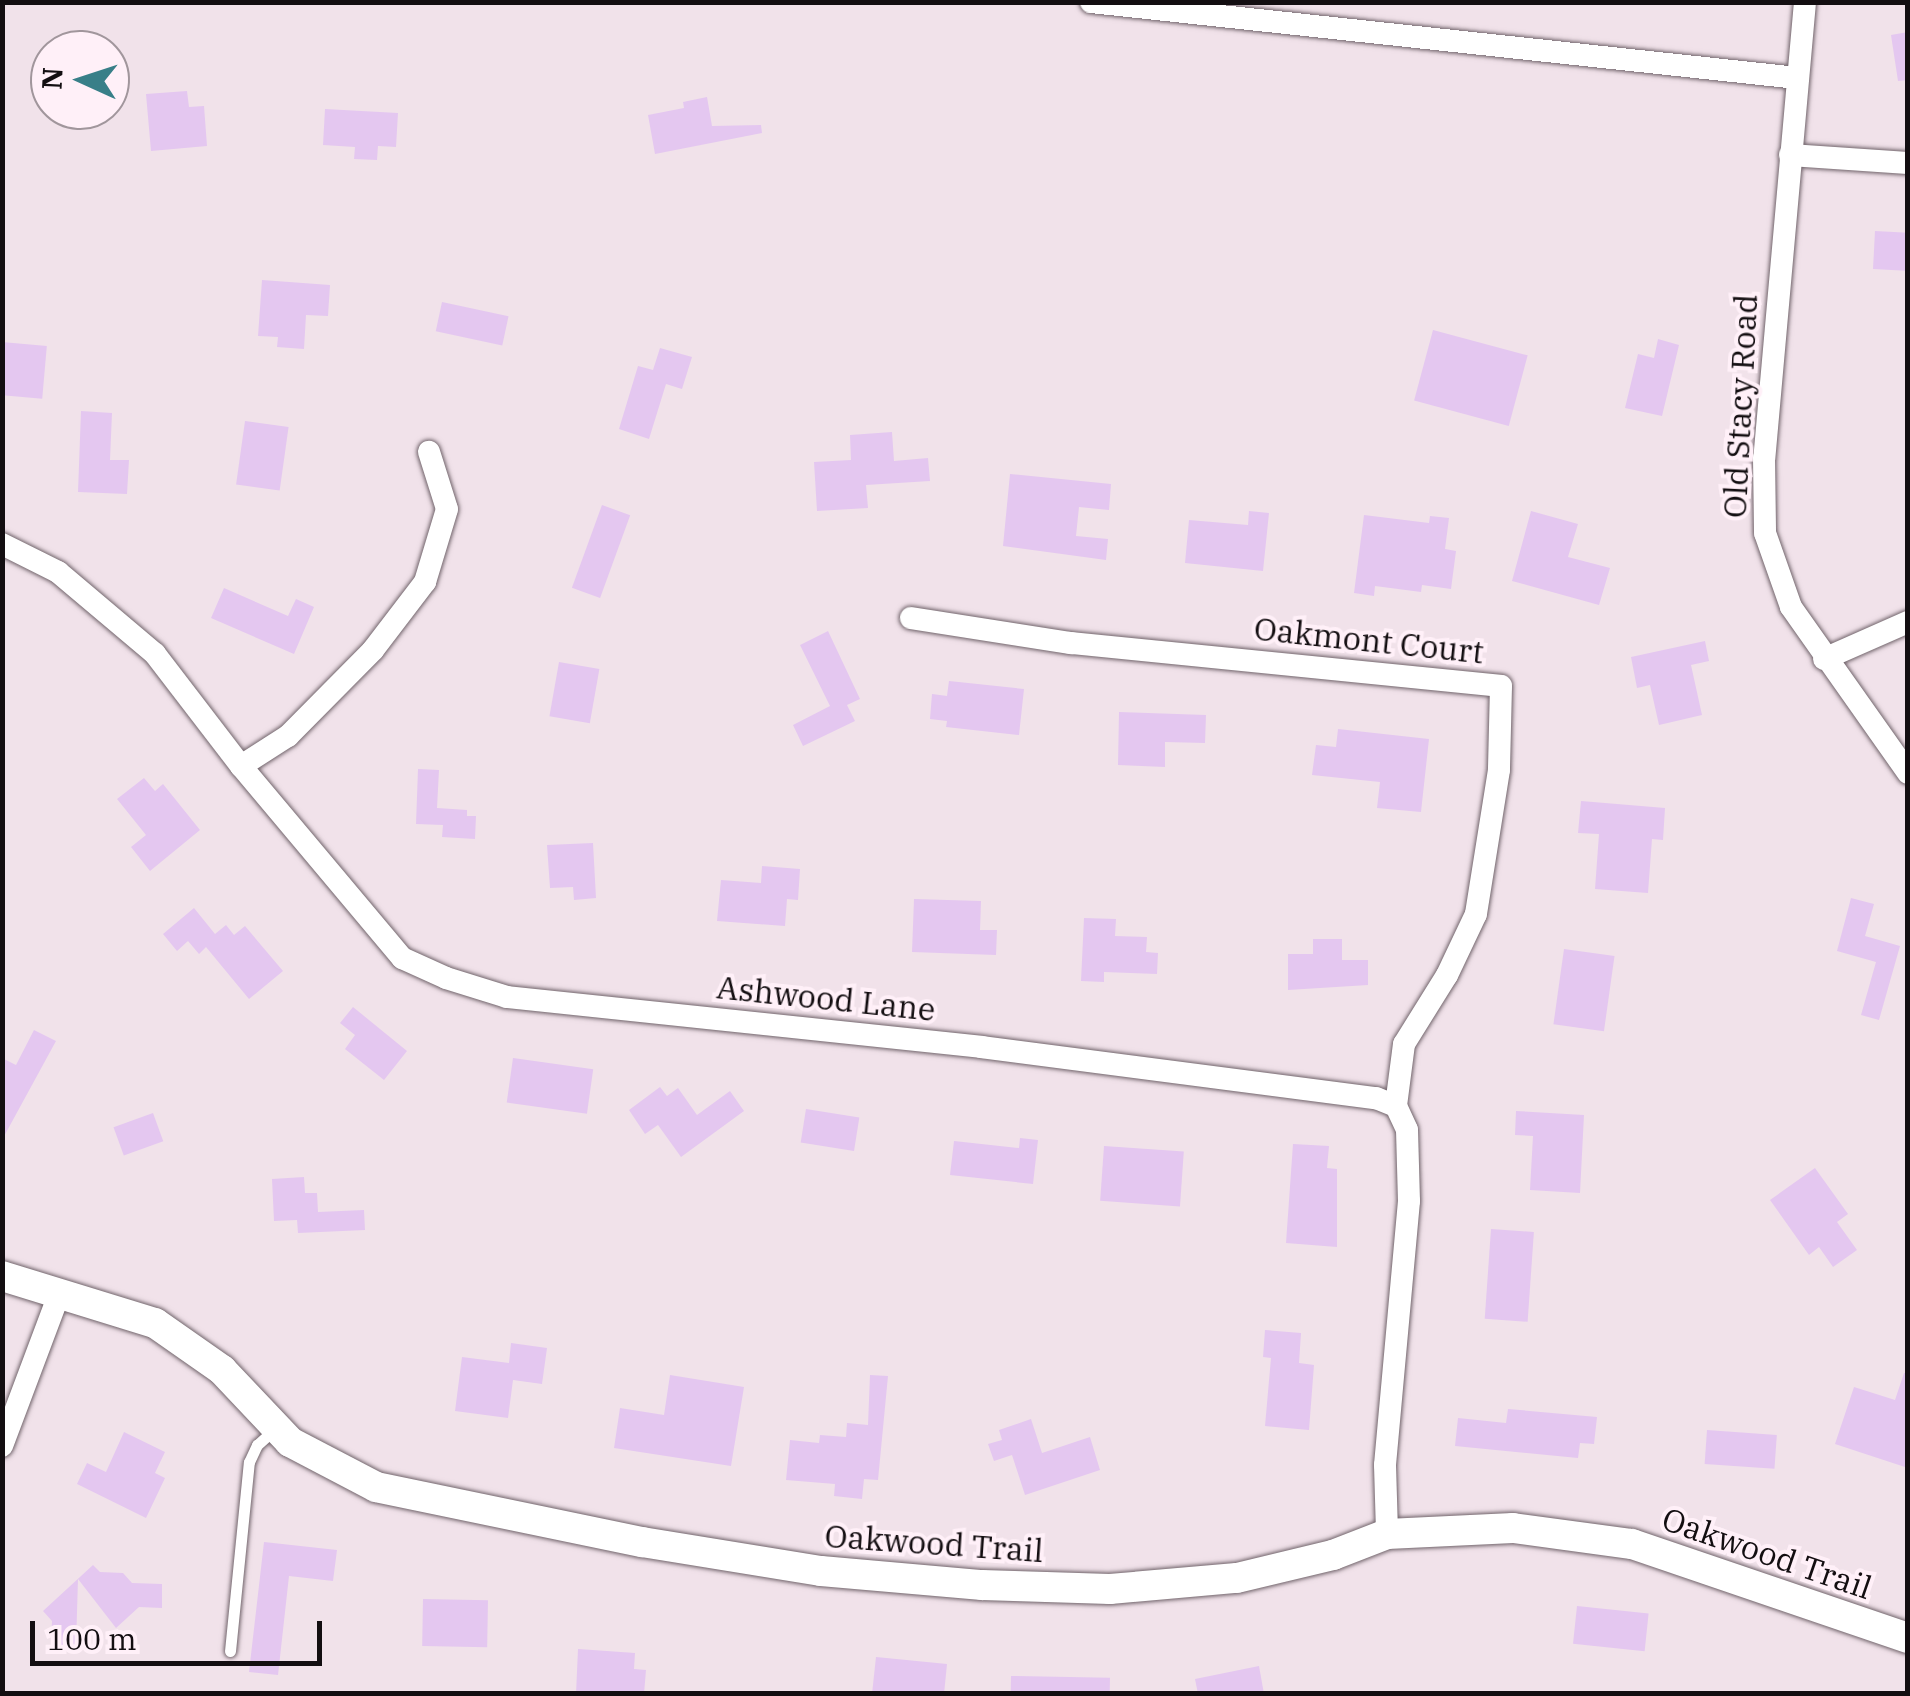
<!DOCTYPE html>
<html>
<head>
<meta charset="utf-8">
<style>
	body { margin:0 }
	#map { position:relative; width:1910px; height:1696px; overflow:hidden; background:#f1e2ea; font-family:"IBM Plex Serif",serif }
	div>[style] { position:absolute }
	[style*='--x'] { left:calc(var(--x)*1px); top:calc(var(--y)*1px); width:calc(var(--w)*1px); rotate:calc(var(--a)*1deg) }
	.building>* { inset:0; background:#e4c7f0; transform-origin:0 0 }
	.roads { filter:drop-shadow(0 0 2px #71646b) drop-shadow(0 0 2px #71646b) }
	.lane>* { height:11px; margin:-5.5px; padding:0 5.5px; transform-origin:5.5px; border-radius:5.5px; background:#fff }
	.street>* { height:22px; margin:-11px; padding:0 11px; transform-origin:11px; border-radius:11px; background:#fff }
	.secondary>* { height:30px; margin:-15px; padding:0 15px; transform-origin:15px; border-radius:15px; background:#fff }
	span { translate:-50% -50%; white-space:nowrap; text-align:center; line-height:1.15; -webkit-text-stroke:8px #fff0f8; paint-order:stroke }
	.street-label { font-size:32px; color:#130e11 }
	.frame { position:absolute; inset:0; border:5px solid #130e11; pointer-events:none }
	.north { position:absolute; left:30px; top:30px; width:100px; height:100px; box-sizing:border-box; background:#fff0f8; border:2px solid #a1969c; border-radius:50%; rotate:273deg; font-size:28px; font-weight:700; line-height:40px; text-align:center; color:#130e11 }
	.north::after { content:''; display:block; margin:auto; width:35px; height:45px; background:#387f88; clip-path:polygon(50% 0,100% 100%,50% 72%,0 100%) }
	.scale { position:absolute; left:30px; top:1621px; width:292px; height:45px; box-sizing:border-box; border:5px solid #130e11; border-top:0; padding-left:12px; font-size:30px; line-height:35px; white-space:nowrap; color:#130e11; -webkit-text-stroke:8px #fff0f8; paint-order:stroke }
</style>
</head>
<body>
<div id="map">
	<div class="building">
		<div style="clip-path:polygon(1908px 32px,1908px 80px,1898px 81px,1891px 35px)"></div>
		<div style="clip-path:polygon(187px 91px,189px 107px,204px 106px,207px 146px,151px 151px,146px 94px)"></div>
		<div style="clip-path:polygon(707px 97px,712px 126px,761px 125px,762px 133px,655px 154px,648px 115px,684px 108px,683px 102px)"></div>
		<div style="clip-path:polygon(325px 109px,398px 113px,396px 147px,378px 146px,377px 160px,354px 159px,355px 147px,323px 145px)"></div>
		<div style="left:1875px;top:231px;width:33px;height:38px;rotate:3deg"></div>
		<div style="clip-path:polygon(262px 280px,330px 285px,328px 316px,306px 315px,304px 349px,277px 347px,278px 337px,258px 336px)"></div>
		<div style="left:442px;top:302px;width:68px;height:30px;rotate:12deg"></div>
		<div style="left:1433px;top:330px;width:98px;height:73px;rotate:15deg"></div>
		<div style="clip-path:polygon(1658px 339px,1679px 345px,1662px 416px,1625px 408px,1638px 354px,1654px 358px)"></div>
		<div style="left:2px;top:342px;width:45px;height:53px;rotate:5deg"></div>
		<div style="clip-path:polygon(660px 348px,692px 357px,682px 389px,666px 384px,649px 439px,619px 429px,638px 366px,653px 370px)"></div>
		<div style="clip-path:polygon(81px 411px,112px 413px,110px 460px,129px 460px,127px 494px,78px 492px)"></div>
		<div style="left:245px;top:421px;width:44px;height:64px;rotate:8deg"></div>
		<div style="clip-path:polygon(892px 432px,894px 461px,928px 458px,930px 481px,866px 485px,868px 508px,817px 511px,814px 462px,851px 460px,850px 435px)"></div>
		<div style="clip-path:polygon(1010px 474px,1111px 484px,1109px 510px,1079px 507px,1076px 536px,1108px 539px,1106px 560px,1003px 546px)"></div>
		<div style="left:602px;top:505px;width:30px;height:88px;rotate:20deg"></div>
		<div style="clip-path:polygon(1249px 511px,1269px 513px,1263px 571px,1185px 563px,1189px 520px,1248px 525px)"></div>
		<div style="clip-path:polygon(1531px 511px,1578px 524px,1568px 557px,1610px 568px,1599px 605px,1512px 581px)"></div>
		<div style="clip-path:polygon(1364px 515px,1429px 523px,1430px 516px,1449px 518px,1445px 549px,1456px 551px,1451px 589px,1422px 585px,1421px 592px,1375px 586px,1374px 596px,1354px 593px)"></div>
		<div style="clip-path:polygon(224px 588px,288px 616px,296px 599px,314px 607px,294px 654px,211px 618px)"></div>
		<div style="clip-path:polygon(828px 631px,860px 699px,847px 705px,855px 721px,803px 746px,793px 725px,830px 706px,800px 645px)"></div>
		<div style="clip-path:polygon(1705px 641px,1709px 661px,1691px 665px,1702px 715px,1659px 725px,1650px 685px,1637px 688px,1631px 657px)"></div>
		<div style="left:559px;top:662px;width:41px;height:55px;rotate:10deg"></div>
		<div style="clip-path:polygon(949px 681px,1024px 689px,1019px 735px,946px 727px,947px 721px,930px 719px,932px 694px,947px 696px)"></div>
		<div style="clip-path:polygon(1119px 712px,1206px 715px,1205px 743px,1165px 742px,1165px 767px,1118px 765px)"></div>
		<div style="clip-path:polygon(1338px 729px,1429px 739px,1421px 812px,1377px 808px,1380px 782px,1312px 775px,1316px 745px,1336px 747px)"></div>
		<div style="clip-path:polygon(418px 769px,439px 770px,437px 808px,467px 810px,467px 816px,476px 816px,475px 839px,442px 837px,443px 825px,416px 824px)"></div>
		<div style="clip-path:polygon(144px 778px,155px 791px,163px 784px,200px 830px,150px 871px,131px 847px,146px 835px,117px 799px)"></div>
		<div style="clip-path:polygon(1581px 801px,1665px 808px,1663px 840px,1652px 839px,1648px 893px,1595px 889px,1599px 834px,1578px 833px)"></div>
		<div style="clip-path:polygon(593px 843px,596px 898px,574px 900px,573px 887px,550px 888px,547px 845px)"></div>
		<div style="clip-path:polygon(762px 866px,800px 869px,798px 900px,787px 899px,785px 926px,717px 921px,721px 880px,761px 883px)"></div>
		<div style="clip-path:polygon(1851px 898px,1874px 904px,1865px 936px,1900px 946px,1879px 1020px,1861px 1015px,1876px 962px,1837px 951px)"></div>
		<div style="clip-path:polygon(914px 899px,981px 901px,980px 930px,997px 930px,996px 955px,912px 952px)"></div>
		<div style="clip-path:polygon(194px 908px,215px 934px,226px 925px,234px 935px,245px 926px,283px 971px,249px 999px,206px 947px,199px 954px,188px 941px,177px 951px,163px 934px)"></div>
		<div style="clip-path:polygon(1084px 918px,1116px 919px,1115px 936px,1147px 937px,1146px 952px,1158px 953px,1157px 974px,1104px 972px,1104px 982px,1081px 981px)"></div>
		<div style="clip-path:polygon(1313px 939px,1342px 939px,1342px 960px,1368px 960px,1368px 985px,1288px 990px,1288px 954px,1313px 954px)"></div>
		<div style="left:1564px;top:949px;width:51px;height:76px;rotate:8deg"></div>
		<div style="clip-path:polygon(353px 1007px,407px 1051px,384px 1080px,345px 1049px,355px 1035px,340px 1023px)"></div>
		<div style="clip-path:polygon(34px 1030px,56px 1041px,2px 1140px,2px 1058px,16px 1065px)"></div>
		<div style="left:513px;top:1058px;width:81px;height:45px;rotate:8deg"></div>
		<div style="clip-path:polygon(660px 1087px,667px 1096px,678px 1088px,697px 1115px,730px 1091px,744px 1111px,681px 1157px,658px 1125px,645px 1134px,629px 1110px)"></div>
		<div style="left:806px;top:1109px;width:54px;height:34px;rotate:9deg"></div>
		<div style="clip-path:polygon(1516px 1111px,1584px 1115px,1580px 1193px,1530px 1190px,1533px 1136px,1515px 1135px)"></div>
		<div style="left:153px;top:1113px;width:30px;height:42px;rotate:70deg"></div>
		<div style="clip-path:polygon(1020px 1138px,1038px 1140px,1033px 1184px,950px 1175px,954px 1141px,1019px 1148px)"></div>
		<div style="clip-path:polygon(1293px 1144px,1329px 1146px,1327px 1168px,1337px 1169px,1337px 1247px,1286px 1243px)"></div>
		<div style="left:1104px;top:1146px;width:80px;height:55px;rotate:4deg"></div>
		<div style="clip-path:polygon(1815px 1168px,1848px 1214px,1837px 1222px,1857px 1250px,1833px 1267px,1819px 1247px,1809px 1255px,1770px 1200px)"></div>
		<div style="clip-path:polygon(304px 1177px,305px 1193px,317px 1193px,318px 1212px,364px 1210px,365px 1230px,298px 1233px,297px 1220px,274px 1221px,272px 1179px)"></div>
		<div style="left:1491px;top:1229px;width:43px;height:90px;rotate:4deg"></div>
		<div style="clip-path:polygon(1265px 1330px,1301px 1333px,1299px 1363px,1314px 1365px,1309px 1430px,1265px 1426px,1271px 1358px,1263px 1357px)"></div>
		<div style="clip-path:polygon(511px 1343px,547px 1348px,542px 1384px,513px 1380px,508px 1418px,455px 1411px,462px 1357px,509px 1363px)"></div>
		<div style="clip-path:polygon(1904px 1373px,1908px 1373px,1908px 1468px,1835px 1444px,1854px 1387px,1895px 1400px)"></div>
		<div style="clip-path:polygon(670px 1375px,744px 1387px,731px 1466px,614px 1448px,620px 1408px,664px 1415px)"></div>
		<div style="clip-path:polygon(870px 1375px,888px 1376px,878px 1480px,864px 1479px,862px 1499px,834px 1496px,835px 1484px,786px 1480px,790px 1440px,819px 1443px,820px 1435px,846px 1437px,847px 1423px,868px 1425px)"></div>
		<div style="clip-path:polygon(1508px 1409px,1597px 1417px,1594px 1444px,1580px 1443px,1578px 1458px,1455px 1446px,1458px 1418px,1506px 1423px)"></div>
		<div style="clip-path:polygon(1031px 1419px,1042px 1453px,1090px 1437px,1100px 1470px,1025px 1495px,1012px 1455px,994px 1461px,988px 1444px,1002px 1440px,999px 1430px)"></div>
		<div style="left:1707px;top:1430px;width:70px;height:34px;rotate:4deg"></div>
		<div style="clip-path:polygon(124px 1432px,165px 1452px,155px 1473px,165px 1478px,146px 1518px,77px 1484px,87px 1463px,106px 1472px)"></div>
		<div style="clip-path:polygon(264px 1542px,337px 1550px,333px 1581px,289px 1576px,278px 1675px,249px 1672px)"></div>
		<div style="clip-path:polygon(93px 1565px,100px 1572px,123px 1573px,132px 1583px,162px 1584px,162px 1608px,139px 1607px,116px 1628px,78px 1579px,76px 1646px,51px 1646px,52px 1621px,43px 1611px)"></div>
		<div style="left:423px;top:1599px;width:65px;height:47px;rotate:1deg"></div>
		<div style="left:1577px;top:1606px;width:72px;height:38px;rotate:6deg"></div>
		<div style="clip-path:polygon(578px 1649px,635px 1653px,634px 1669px,646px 1670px,644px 1694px,576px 1694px)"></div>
		<div style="clip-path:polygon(876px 1657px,947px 1664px,944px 1694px,872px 1694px)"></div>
		<div style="clip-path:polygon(1259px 1666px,1264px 1694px,1198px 1694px,1195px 1679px)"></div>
		<div style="left:1011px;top:1676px;width:99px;height:18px;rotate:1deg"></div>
	</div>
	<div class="roads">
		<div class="lane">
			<div style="--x:230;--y:1651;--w:190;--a:-84.3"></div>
			<div style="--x:249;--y:1462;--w:19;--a:-65"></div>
			<div style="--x:257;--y:1445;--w:25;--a:-42"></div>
		</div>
		<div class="street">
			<div style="--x:1091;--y:2;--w:711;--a:6.14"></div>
			<div style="--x:1805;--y:2;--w:458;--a:95.1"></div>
			<div style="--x:1764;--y:458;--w:75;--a:89.2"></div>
			<div style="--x:1765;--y:533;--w:78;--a:70.6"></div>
			<div style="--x:1791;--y:607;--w:203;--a:54.8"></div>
			<div style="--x:1790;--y:155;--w:118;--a:3.9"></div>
			<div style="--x:2;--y:544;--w:63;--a:26.6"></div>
			<div style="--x:58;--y:572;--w:127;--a:40.2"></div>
			<div style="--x:155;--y:654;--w:141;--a:52.5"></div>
			<div style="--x:241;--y:766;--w:251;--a:50"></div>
			<div style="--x:402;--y:958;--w:48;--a:24.4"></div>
			<div style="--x:446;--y:978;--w:64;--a:17.3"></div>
			<div style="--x:507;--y:997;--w:477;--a:6"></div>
			<div style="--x:981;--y:1047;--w:398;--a:7.4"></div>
			<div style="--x:1376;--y:1098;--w:22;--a:22"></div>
			<div style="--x:1396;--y:1106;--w:26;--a:65"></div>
			<div style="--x:1407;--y:1130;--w:71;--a:88.4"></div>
			<div style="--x:1409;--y:1201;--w:265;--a:95.2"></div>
			<div style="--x:1385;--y:1465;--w:69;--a:88.3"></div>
			<div style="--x:911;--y:618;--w:162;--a:8.9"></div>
			<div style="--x:1071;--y:643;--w:432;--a:5.7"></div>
			<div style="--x:1501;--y:686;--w:84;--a:91.4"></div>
			<div style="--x:1499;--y:770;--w:146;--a:99.1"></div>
			<div style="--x:1476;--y:914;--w:68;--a:115.4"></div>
			<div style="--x:1447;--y:975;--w:81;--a:121.9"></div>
			<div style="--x:1404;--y:1044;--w:63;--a:97.4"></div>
			<div style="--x:1824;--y:659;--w:92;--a:-23.8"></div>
			<div style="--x:241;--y:766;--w:56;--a:-32.6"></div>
			<div style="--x:288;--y:736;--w:121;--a:-45.3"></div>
			<div style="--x:373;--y:650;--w:86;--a:-52.6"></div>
			<div style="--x:425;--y:582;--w:76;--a:-73.2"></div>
			<div style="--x:447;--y:509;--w:60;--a:-107.5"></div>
			<div style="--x:2;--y:1446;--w:162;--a:-69.4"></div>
		</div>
		<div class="secondary">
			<div style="--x:2;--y:1276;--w:160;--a:17.1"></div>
			<div style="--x:155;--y:1323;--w:82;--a:35"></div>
			<div style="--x:222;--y:1370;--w:99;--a:46.6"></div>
			<div style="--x:290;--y:1442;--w:97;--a:27.6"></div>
			<div style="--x:376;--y:1487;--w:272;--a:11.7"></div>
			<div style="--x:642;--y:1542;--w:181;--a:9.2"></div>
			<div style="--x:821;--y:1571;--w:162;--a:5"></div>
			<div style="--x:982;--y:1585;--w:128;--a:1.8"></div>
			<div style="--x:1110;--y:1589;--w:127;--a:-5"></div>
			<div style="--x:1237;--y:1578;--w:99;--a:-13.5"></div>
			<div style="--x:1333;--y:1555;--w:58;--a:-21.3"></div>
			<div style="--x:1387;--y:1534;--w:126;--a:-2.7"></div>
			<div style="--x:1513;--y:1528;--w:120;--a:7.7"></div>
			<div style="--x:1632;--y:1544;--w:292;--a:18.8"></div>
		</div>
	</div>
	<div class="street-label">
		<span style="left:1740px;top:406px;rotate:-87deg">Old Stacy Road</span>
		<span style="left:1369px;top:640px;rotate:6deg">Oakmont Court</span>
		<span style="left:826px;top:998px;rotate:6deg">Ashwood Lane</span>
		<span style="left:934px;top:1543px;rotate:4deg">Oakwood Trail</span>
		<span style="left:1767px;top:1553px;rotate:19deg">Oakwood Trail</span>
	</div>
	<div class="frame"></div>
	<div class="north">N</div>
	<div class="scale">100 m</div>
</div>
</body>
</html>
